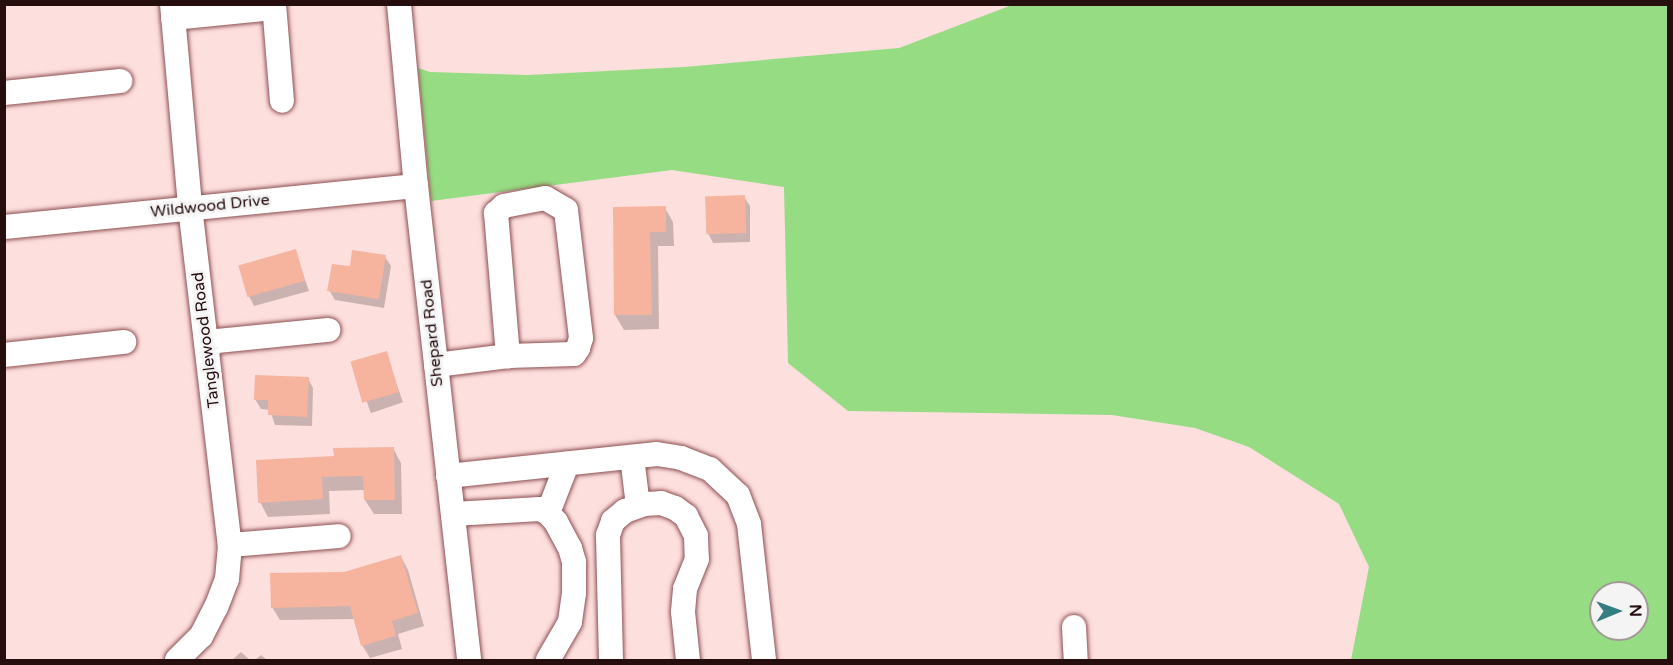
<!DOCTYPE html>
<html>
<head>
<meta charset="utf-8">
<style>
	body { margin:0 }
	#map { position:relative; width:1673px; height:665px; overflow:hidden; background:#fddfde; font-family:"Varela Round",sans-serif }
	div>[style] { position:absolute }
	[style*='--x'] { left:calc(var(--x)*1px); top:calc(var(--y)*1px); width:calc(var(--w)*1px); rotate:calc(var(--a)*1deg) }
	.green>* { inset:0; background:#95dc82 }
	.shadow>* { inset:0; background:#0003; transform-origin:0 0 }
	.building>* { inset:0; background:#f6b39d; transform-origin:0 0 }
	.roads { filter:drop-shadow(0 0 2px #8e4f51) drop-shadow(0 0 2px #8e4f51) }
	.minor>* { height:24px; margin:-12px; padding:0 12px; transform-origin:12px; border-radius:12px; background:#fff }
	span { translate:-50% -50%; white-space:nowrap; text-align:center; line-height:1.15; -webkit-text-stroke:6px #f4f4f4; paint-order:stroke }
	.street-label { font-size:16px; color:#260d0e }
	.frame { position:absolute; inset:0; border:6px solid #260d0e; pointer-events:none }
	.north { position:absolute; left:1589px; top:581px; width:60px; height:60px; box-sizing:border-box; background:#f4f4f4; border:2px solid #a29898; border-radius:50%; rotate:89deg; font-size:16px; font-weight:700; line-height:24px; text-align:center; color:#260d0e }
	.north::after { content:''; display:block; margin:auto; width:21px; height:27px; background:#347d80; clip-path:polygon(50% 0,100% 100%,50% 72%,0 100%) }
</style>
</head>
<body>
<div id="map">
	<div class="green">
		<div style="clip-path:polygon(evenodd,1012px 5px,1668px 5px,1668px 660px,1351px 660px,1369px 567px,1339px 504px,1249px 447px,1195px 428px,1112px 415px,848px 411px,788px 363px,784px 187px,672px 170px,431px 201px,418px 68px,430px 72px,528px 75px,684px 67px,899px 48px,1012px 5px,1601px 593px,1637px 593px,1637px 629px,1601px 629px,1601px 593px)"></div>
	</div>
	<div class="shadow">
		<div style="clip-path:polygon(744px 197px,750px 206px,750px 242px,713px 243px,708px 233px)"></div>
		<div style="clip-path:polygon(614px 208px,665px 208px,673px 222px,674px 246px,658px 246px,659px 329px,624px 330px,615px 315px)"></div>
		<div style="clip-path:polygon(295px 251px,309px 291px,254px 306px,249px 296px)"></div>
		<div style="clip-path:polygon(385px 257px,391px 266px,384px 308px,335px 300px,329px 290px,351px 268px)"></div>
		<div style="left:386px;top:353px;width:52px;height:34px;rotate:71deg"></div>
		<div style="clip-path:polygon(308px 379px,313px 388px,312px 426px,275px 425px,270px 410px,261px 409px,255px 399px)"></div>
		<div style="clip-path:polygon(393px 448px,401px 463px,402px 514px,374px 514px,365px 500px,365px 490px,329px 491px,330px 514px,268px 517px,260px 502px,335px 458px)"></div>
		<div style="clip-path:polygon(401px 557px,408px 570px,424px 626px,398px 634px,402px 649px,370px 658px,362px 645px,355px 619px,280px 620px,272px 607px,344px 573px)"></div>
		<div style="clip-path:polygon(241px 652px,250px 660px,232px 660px)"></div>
		<div style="clip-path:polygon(261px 655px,267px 660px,255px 660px)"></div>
	</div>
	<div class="building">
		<div style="left:745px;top:195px;width:38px;height:40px;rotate:88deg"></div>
		<div style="clip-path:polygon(666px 206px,666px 232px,650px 232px,652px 315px,614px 315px,613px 207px)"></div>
		<div style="left:296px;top:249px;width:33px;height:60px;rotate:74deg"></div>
		<div style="clip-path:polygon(352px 250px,386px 255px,379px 299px,327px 291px,332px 264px,350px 266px)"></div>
		<div style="left:387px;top:351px;width:43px;height:38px;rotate:74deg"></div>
		<div style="clip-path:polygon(255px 375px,309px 377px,307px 417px,268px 415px,268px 400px,254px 400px)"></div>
		<div style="clip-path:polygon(394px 447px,395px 500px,364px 500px,363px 476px,322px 477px,323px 499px,258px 503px,256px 460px,334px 456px,333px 448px)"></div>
		<div style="clip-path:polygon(401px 555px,418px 613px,392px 621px,396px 636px,361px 646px,350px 606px,271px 608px,270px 573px,344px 572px)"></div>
	</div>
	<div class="roads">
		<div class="minor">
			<div style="--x:172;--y:4;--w:204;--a:84.9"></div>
			<div style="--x:190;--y:207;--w:340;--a:83.3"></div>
			<div style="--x:230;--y:545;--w:34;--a:95"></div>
			<div style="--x:227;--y:579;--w:30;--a:111"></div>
			<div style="--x:216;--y:607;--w:33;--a:117"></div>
			<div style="--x:201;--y:636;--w:34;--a:135"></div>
			<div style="--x:274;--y:4;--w:97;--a:85.3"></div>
			<div style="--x:399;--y:4;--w:183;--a:84.7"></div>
			<div style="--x:416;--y:186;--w:477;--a:83.6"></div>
			<div style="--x:173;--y:18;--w:101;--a:-5.7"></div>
			<div style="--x:4;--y:93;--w:117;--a:-5.9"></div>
			<div style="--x:4;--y:227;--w:414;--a:-5.7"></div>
			<div style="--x:207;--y:342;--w:122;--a:-5.7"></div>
			<div style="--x:4;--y:355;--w:121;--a:-6.2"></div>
			<div style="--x:436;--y:365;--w:73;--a:-7.1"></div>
			<div style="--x:508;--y:356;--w:66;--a:-1.7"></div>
			<div style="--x:574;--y:354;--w:7;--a:-56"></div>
			<div style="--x:578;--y:348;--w:10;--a:-73"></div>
			<div style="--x:581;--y:338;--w:129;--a:-96.7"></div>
			<div style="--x:566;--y:210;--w:24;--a:-150"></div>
			<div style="--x:545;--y:198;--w:42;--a:169"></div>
			<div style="--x:504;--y:206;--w:11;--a:139"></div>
			<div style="--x:496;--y:213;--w:144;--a:85.2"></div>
			<div style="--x:632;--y:457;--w:49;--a:83"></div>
			<div style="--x:448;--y:476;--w:210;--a:-6"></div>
			<div style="--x:657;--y:454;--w:24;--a:9"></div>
			<div style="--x:681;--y:458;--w:31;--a:21"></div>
			<div style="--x:710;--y:469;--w:38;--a:43"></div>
			<div style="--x:738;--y:495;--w:31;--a:69"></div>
			<div style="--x:749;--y:524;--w:137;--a:83.7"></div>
			<div style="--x:548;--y:513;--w:53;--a:-68.8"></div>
			<div style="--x:453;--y:514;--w:87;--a:-3.3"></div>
			<div style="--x:540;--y:509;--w:9;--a:27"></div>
			<div style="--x:548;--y:513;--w:12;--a:48"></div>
			<div style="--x:556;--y:522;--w:30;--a:62"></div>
			<div style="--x:570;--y:548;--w:15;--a:74"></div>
			<div style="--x:574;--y:562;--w:31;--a:90"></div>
			<div style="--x:574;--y:593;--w:29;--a:98"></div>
			<div style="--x:570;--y:622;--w:44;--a:120.1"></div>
			<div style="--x:230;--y:545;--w:109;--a:-4.7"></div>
			<div style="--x:1074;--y:627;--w:33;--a:87"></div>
			<div style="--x:611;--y:660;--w:125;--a:-91.4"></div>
			<div style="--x:608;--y:535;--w:15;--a:-70"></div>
			<div style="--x:613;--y:521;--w:16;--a:-40"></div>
			<div style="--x:625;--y:511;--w:20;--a:-20"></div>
			<div style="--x:644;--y:504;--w:17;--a:-3"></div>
			<div style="--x:661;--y:503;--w:15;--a:20"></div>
			<div style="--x:675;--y:508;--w:14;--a:36"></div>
			<div style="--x:686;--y:516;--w:22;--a:63"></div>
			<div style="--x:696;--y:536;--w:23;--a:88"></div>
			<div style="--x:697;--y:559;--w:32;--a:112"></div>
			<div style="--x:685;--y:589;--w:23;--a:95"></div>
			<div style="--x:683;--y:612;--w:48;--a:84.1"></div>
		</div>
	</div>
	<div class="street-label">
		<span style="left:210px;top:206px;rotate:-6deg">Wildwood Drive</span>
		<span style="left:432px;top:333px;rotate:-96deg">Shepard Road</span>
		<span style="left:206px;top:340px;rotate:-97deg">Tanglewood Road</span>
	</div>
	<div class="frame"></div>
	<div class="north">N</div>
</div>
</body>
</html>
